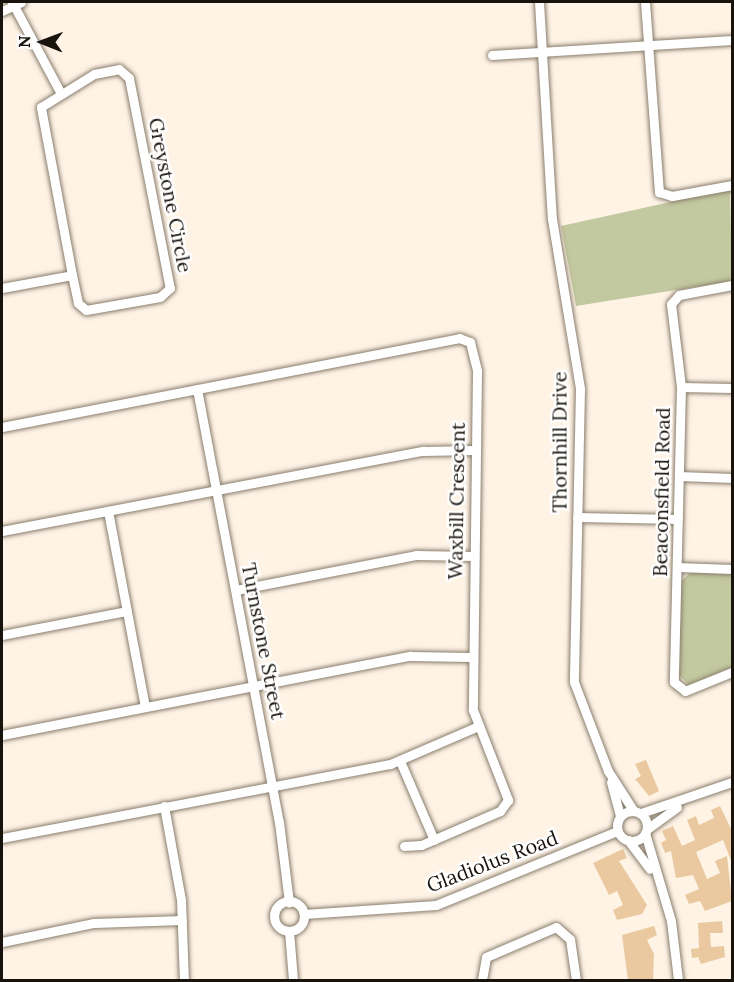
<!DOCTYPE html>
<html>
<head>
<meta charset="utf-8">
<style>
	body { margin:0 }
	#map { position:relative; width:734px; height:982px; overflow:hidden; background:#fef3e5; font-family:Lora,serif }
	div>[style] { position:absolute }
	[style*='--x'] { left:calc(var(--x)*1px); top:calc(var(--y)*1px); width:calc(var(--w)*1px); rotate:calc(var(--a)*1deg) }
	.green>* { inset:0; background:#c2c89f }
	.building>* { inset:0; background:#eac9a0 }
	.roads { filter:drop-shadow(0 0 2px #897d6d) drop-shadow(0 0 2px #897d6d) }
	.street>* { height:9px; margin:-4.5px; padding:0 4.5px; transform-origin:4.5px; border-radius:4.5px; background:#fff }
	.street>.ring { margin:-4.5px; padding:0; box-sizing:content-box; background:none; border:9px solid #fff; border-radius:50% }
	span { translate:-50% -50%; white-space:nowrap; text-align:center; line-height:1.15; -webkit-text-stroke:5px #fff; paint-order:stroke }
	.street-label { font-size:20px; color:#18130d }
	.frame { position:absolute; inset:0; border:3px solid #18130d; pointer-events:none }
	.north { position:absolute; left:12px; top:12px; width:60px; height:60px; -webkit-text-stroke:4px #fff; paint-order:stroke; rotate:271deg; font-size:16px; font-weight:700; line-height:24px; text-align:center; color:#18130d }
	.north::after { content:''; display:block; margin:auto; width:21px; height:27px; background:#18130d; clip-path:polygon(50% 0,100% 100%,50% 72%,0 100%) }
</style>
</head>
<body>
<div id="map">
	<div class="green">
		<div style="clip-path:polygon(730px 189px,732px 281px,576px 306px,561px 226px)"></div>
		<div style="clip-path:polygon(691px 572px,732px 573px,732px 667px,689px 685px,679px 675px,681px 581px)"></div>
	</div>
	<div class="building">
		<div style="clip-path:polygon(646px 760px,659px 791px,649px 796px,635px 779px,641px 776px,635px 764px)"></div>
		<div style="clip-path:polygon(720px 806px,732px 831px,732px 863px,723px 840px,696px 852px,707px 879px,720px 873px,715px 861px,727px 856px,732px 901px,705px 911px,700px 901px,689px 904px,685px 895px,699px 889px,693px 875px,676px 878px,671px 851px,665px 853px,661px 843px,666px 840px,662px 831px,673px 826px,682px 846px,695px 840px,687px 820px,696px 816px,699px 825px,714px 818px,711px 810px)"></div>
		<div style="clip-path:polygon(623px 849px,627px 858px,619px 861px,647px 905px,642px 914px,617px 920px,613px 910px,623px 905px,617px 891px,609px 895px,593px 863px)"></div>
		<div style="clip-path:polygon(722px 921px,723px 933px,710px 933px,711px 947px,724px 946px,725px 957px,701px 964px,698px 957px,692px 958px,691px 949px,699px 948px,698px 923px)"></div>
		<div style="clip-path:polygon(654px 926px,657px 935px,647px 940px,654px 954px,653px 981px,628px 981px,622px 935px)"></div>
	</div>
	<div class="roads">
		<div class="street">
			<div style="--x:12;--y:2;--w:102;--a:61.9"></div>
			<div style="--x:539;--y:2;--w:217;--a:86.6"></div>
			<div style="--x:552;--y:219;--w:172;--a:80.6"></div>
			<div style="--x:580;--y:389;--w:293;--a:91.2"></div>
			<div style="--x:574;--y:682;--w:95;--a:69.1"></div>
			<div style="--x:608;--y:771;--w:46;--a:57.3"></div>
			<div style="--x:645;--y:2;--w:191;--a:85.8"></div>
			<div style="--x:659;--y:192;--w:14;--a:17"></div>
			<div style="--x:672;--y:196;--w:61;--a:-10.4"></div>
			<div style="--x:2;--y:11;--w:21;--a:-25"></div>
			<div style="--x:492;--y:55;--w:240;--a:-3.6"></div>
			<div style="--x:119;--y:69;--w:13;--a:42"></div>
			<div style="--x:129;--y:78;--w:214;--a:79"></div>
			<div style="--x:170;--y:288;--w:13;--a:138"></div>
			<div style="--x:160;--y:297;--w:75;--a:170"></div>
			<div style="--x:86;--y:310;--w:11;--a:-139"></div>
			<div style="--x:78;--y:303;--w:29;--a:-102"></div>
			<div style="--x:72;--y:275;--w:171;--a:-100.5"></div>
			<div style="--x:41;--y:107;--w:62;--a:-31.9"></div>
			<div style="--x:94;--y:74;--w:25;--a:-11"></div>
			<div style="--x:732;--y:285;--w:54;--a:169.3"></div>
			<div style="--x:679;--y:295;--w:12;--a:132"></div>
			<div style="--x:671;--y:304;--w:84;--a:83.1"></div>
			<div style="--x:681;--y:387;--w:295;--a:91.4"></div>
			<div style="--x:674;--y:682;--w:14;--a:39"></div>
			<div style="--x:685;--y:691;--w:51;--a:-22"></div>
			<div style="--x:2;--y:288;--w:71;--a:-10.5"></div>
			<div style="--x:681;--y:387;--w:51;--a:1.1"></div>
			<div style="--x:197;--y:389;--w:441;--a:79.3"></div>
			<div style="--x:279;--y:822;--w:81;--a:82.9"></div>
			<div style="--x:2;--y:427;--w:466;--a:-11"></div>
			<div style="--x:459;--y:338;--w:12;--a:20"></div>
			<div style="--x:470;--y:342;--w:30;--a:76"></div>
			<div style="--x:477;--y:371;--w:339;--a:90.7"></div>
			<div style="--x:473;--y:710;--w:97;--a:68.7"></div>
			<div style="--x:508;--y:800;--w:14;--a:126"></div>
			<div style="--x:500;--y:811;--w:86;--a:156.7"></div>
			<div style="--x:421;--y:845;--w:17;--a:177"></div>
			<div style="--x:679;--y:476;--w:53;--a:2.2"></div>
			<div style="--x:108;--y:511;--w:198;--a:79.3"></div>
			<div style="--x:577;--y:517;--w:101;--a:1.1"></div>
			<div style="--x:2;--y:531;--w:429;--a:-10.8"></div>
			<div style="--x:423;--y:451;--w:52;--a:-1.1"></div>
			<div style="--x:677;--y:567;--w:55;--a:2.1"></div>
			<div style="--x:236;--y:590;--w:183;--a:-11"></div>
			<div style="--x:416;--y:555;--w:57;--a:1"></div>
			<div style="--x:2;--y:635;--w:127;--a:-10.9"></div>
			<div style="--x:2;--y:735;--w:416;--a:-11"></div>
			<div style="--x:410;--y:656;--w:60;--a:1"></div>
			<div style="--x:400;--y:761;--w:86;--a:66.7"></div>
			<div style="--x:611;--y:782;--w:35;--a:75"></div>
			<div style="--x:164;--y:806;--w:96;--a:79.7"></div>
			<div style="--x:181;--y:900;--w:80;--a:87.9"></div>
			<div class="ring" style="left:617px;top:811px;width:21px;height:21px"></div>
			<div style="--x:641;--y:813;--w:96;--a:-18.8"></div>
			<div style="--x:647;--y:829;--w:37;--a:-36"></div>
			<div style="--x:645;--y:833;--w:92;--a:73.5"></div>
			<div style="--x:671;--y:921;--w:59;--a:83.2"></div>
			<div style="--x:2;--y:838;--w:395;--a:-10.8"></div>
			<div style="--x:390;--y:764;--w:94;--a:-23.3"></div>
			<div style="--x:628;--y:840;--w:36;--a:53"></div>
			<div class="ring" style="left:274px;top:901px;width:21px;height:21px"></div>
			<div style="--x:304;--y:914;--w:132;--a:-3.9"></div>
			<div style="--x:436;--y:905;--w:196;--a:-22.2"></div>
			<div style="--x:289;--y:931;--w:49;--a:85.3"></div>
			<div style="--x:2;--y:942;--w:94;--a:-11.7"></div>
			<div style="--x:94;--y:923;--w:88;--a:-2"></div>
			<div style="--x:482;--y:980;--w:23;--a:-80"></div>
			<div style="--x:486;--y:957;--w:76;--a:-23.2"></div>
			<div style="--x:556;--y:927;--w:18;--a:41"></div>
			<div style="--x:570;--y:939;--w:41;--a:81.7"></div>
		</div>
	</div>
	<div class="street-label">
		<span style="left:171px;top:195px;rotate:79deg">Greystone Circle</span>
		<span style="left:559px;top:442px;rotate:-90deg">Thornhill Drive</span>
		<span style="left:661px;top:492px;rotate:-89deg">Beaconsfield Road</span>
		<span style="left:456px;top:501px;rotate:-89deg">Waxbill Crescent</span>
		<span style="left:264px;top:641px;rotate:79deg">Turnstone Street</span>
		<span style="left:492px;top:861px;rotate:-21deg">Gladiolus Road</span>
	</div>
	<div class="frame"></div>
	<div class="north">N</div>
</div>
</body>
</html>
